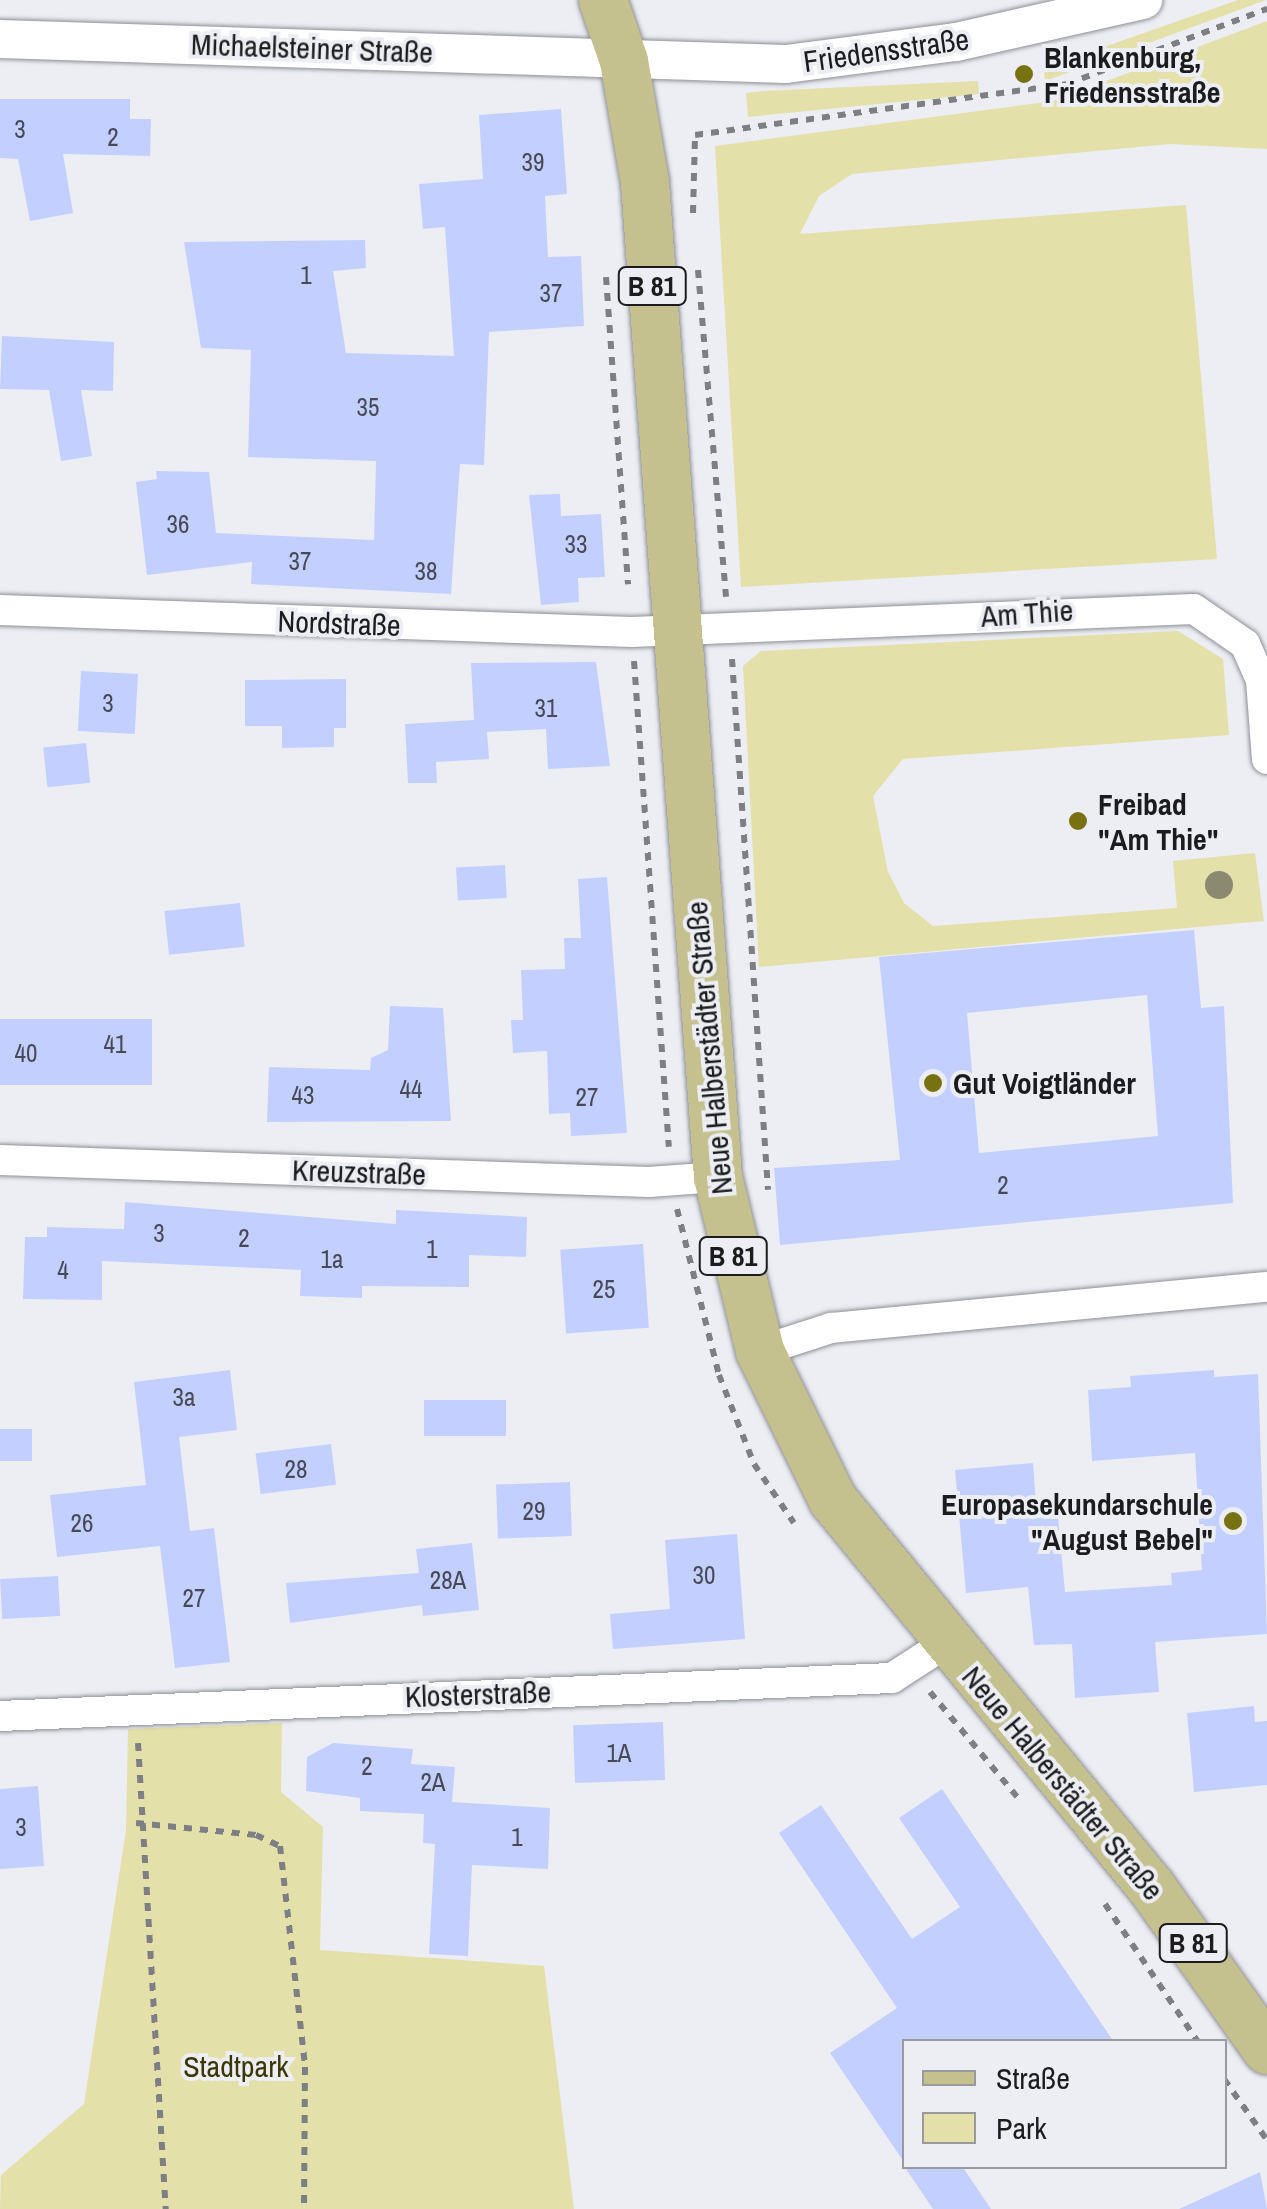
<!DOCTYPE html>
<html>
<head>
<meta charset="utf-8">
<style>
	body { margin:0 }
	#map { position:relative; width:1267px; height:2209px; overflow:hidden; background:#eceef3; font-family:"Archivo Narrow",sans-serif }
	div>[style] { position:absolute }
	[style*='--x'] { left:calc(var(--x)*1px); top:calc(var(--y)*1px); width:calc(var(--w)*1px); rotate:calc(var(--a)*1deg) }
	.green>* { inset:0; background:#e3e0a9 }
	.building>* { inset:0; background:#c3d0ff; transform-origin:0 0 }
	.path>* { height:6px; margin-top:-3px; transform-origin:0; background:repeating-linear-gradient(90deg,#7e7f82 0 8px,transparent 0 16px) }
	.roads { filter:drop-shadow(0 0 2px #8e9095) drop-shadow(0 0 2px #8e9095) }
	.minor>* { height:30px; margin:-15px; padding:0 15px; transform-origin:15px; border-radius:15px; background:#fff }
	.tertiary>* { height:38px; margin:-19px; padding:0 19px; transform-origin:19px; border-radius:19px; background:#fff }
	.primary>* { height:48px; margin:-24px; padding:0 24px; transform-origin:24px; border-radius:24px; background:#c4c18f }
	.trees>* { width:28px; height:28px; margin:-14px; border-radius:50%; background:#8b896f }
	.dots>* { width:28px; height:28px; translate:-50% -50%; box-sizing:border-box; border:5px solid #eceef3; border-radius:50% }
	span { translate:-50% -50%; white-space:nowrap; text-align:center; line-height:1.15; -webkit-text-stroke:8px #eceef3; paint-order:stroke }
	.number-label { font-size:25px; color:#464956 }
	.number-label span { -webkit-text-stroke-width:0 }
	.shield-label span { padding:2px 8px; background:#eceef3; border:2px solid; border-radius:8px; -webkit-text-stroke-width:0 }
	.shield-label { font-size:28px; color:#1c1c1e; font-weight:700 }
	.street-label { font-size:30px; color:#1c1c1e }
	.poi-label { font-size:30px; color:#1c1c1e; font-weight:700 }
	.left { translate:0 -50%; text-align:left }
	.right { translate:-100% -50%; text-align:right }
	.park-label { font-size:30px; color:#3b3703 }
	.legend { position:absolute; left:902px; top:2039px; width:325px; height:130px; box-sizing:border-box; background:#eceef3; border:2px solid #999a9e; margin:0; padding:12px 18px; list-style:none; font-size:30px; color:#1c1c1e }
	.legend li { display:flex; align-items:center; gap:20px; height:50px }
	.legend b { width:50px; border:2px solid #999a9e }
</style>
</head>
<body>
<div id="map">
	<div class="green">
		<div style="clip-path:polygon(1238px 0,1266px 0,1045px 81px,1044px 68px)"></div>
		<div style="clip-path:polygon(1267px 21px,1267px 149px,1170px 144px,852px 174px,819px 196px,800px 234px,1186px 205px,1217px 559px,741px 587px,715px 146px,1053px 101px)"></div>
		<div style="clip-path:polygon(978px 81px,979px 94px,748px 117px,746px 93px,763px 91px)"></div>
		<div style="clip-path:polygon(1178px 631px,1223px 659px,1229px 735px,903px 759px,873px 796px,888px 872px,904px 903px,933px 926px,1177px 908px,1173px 861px,1255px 853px,1264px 921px,759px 967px,743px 666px,761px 651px)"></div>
		<div style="clip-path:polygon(282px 1723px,281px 1792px,323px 1827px,320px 1950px,544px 1966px,574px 2209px,0 2209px,1px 2175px,84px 2104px,126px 1830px,128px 1729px)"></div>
	</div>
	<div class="building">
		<div style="clip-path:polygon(0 99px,130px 99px,130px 119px,151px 119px,150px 156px,63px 154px,73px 213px,30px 221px,18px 159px,0 158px)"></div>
		<div style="clip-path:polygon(561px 109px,567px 194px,545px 196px,548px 257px,581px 256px,584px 326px,489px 332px,484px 465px,460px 464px,451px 594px,251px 584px,252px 562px,147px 575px,136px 482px,157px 479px,156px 471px,209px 472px,216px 533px,374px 540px,376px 461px,248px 457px,251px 350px,201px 348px,184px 242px,365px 240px,366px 268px,333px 271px,346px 353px,454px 356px,445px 227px,423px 229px,419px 184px,483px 179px,479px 115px)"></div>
		<div style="clip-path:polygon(2px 336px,114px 342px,113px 391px,81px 390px,92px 456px,61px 461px,49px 390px,0 389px)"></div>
		<div style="clip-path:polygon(560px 494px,561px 516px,601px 514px,605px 577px,578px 578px,579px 602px,541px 605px,529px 495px)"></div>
		<div style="clip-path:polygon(596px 662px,610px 766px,548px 769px,546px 729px,487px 732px,489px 759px,436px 762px,437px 783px,408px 783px,405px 724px,474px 720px,471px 663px)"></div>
		<div style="left:81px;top:671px;width:57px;height:60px;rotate:3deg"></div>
		<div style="clip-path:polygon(346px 679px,346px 728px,334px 728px,334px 747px,282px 748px,282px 726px,245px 726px,245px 680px)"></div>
		<div style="left:86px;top:743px;width:40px;height:43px;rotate:84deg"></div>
		<div style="left:505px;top:865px;width:33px;height:49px;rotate:87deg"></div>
		<div style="clip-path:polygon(607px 877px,627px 1133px,571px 1136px,570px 1113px,549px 1114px,547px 1051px,513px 1053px,511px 1020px,523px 1020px,521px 970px,565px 969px,564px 938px,581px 938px,578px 879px)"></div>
		<div style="left:240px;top:903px;width:44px;height:76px;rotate:84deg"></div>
		<div style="clip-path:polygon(evenodd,1194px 930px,1201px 1008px,1224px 1006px,1233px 1203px,780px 1245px,774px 1168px,900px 1160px,879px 957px,1194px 930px,1147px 995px,1158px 1136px,979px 1153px,967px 1013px,1147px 995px)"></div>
		<div style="clip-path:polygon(390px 1006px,443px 1008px,451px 1121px,267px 1122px,269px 1067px,370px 1070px,371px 1058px,388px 1050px)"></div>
		<div style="left:0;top:1019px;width:152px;height:66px"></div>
		<div style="clip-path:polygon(125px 1202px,396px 1224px,396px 1210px,527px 1217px,526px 1257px,469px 1255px,469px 1287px,362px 1286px,362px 1298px,300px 1296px,301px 1270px,102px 1261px,102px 1300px,23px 1299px,25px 1237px,47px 1237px,47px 1227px,124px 1229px)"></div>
		<div style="left:643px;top:1244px;width:84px;height:83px;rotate:86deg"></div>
		<div style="clip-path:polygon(230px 1370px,237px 1430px,179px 1437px,190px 1531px,214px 1528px,230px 1662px,175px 1668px,160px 1546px,57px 1557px,50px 1495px,146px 1485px,134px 1382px)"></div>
		<div style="clip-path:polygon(1214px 1370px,1214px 1377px,1258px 1374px,1267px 1634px,1155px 1642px,1159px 1692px,1075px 1698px,1072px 1644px,1034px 1645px,1028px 1587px,966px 1593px,955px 1470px,1033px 1463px,1037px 1518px,1058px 1517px,1065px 1592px,1172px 1585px,1171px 1573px,1202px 1570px,1195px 1453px,1092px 1461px,1088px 1390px,1131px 1387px,1130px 1376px)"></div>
		<div style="left:506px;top:1400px;width:36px;height:82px;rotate:90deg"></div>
		<div style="left:0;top:1429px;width:32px;height:32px"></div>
		<div style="left:331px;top:1444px;width:41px;height:76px;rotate:83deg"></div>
		<div style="left:570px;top:1482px;width:54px;height:74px;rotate:88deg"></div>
		<div style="clip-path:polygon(737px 1534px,745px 1639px,613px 1649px,610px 1614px,670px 1609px,665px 1540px)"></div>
		<div style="clip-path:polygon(472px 1543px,479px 1610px,423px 1616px,422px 1605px,290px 1623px,286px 1583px,419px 1573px,416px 1549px)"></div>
		<div style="left:58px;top:1576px;width:40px;height:58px;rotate:87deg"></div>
		<div style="clip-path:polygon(1254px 1706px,1255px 1722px,1267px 1721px,1267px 1785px,1194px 1792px,1187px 1713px)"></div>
		<div style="left:663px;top:1722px;width:58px;height:90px;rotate:88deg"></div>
		<div style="clip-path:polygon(333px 1743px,413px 1749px,411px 1764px,455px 1767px,452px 1802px,550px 1808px,548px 1869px,472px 1865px,468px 1956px,429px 1954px,435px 1844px,423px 1843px,424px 1814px,360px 1811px,360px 1798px,306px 1791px,307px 1757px)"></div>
		<div style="clip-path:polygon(38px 1786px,44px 1866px,0 1869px,0 1789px)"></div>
		<div style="clip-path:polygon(942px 1789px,1114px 2042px,904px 2042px,904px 2162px,830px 2053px,897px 2008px,779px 1833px,821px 1805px,912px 1939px,960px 1907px,899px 1818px)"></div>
		<div style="clip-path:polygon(904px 2166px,962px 2166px,991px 2209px,933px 2209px)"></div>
		<div style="clip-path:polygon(1260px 2172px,1267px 2209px,1179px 2209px)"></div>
	</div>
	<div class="path">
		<div style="--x:693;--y:213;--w:78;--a:-88.5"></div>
		<div style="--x:695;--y:135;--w:375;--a:-7.8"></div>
		<div style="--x:1067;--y:84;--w:214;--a:-20.6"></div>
		<div style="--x:698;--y:270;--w:328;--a:85.1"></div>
		<div style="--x:606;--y:277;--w:308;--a:85.9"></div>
		<div style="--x:732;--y:659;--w:532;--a:86.12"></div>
		<div style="--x:634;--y:661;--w:487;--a:85.9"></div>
		<div style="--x:677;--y:1209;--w:171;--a:75.8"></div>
		<div style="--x:719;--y:1375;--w:96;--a:68.5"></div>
		<div style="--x:754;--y:1464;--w:71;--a:55.9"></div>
		<div style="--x:930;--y:1692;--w:138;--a:50.3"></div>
		<div style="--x:138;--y:1743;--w:467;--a:86.6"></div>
		<div style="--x:136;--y:1823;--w:121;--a:5.7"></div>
		<div style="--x:256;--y:1835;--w:26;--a:25"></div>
		<div style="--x:280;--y:1846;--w:222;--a:83.5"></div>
		<div style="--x:305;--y:2067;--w:142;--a:90.4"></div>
		<div style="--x:1105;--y:1904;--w:166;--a:56"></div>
		<div style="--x:1224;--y:2079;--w:75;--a:54.8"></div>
	</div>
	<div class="roads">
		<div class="minor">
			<div style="--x:0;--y:610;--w:632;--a:1.99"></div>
			<div style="--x:632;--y:632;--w:562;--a:-2.34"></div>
			<div style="--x:1194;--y:609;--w:62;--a:34.5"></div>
			<div style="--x:1245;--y:644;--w:39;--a:66"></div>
			<div style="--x:1261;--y:680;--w:79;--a:85.7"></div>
			<div style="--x:0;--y:1160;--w:649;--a:1.94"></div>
			<div style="--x:649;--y:1182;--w:69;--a:-4.1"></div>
			<div style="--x:760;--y:1351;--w:75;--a:-17.9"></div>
			<div style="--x:831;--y:1328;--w:438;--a:-5.4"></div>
			<div style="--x:0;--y:1716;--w:893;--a:-2.44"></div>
			<div style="--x:892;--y:1678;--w:64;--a:-32.9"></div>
		</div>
		<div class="tertiary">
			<div style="--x:0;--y:39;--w:786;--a:1.82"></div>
			<div style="--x:786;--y:64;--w:171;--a:-7.4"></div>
			<div style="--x:956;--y:42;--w:192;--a:-12.7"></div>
		</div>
		<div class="primary">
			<div style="--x:603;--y:0;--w:65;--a:71"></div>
			<div style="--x:624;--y:61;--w:124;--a:80.2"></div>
			<div style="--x:645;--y:183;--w:997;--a:85.8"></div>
			<div style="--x:718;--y:1177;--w:179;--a:76.4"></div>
			<div style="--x:760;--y:1351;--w:166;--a:63.9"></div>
			<div style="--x:833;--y:1500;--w:502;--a:50.57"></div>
			<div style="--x:1152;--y:1888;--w:199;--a:54.6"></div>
		</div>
	</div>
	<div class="trees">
		<div style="left:1219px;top:885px"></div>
	</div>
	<div class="dots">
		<div style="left:1024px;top:74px;background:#777112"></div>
		<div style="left:1078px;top:821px;background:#777112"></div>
		<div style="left:933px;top:1083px;background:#777112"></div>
		<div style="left:1233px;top:1521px;background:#777112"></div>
	</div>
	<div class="number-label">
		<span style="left:20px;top:129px">3</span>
		<span style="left:113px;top:137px">2</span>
		<span style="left:533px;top:162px">39</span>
		<span style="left:306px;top:275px">1</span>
		<span style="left:551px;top:293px">37</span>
		<span style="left:368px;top:407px">35</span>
		<span style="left:178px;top:524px">36</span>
		<span style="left:576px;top:544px">33</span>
		<span style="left:300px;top:561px">37</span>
		<span style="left:426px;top:571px">38</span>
		<span style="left:108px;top:703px">3</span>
		<span style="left:546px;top:708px">31</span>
		<span style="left:115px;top:1044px">41</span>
		<span style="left:26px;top:1053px">40</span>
		<span style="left:411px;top:1089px">44</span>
		<span style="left:303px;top:1095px">43</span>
		<span style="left:587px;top:1097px">27</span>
		<span style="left:1003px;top:1185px">2</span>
		<span style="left:159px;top:1233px">3</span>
		<span style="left:244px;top:1238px">2</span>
		<span style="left:432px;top:1249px">1</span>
		<span style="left:332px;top:1259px">1a</span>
		<span style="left:63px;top:1270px">4</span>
		<span style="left:604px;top:1289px">25</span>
		<span style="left:184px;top:1397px">3a</span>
		<span style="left:296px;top:1469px">28</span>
		<span style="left:534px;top:1511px">29</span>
		<span style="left:82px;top:1523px">26</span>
		<span style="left:704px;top:1575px">30</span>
		<span style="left:448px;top:1580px">28A</span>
		<span style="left:194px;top:1598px">27</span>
		<span style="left:619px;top:1753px">1A</span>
		<span style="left:367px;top:1766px">2</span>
		<span style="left:433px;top:1782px">2A</span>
		<span style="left:21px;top:1827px">3</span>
		<span style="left:517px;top:1837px">1</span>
	</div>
	<div class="shield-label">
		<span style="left:652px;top:286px">B 81</span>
		<span style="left:733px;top:1256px">B 81</span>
		<span style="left:1193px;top:1943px">B 81</span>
	</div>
	<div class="street-label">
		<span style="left:312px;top:48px;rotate:2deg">Michaelsteiner Straße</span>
		<span style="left:886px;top:50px;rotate:-8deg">Friedensstraße</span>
		<span style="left:1027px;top:613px;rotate:-4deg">Am Thie</span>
		<span style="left:339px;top:623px;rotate:2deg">Nordstraße</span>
		<span style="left:709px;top:1048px;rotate:-95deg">Neue Halberstädter Straße</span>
		<span style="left:359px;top:1172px;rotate:2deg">Kreuzstraße</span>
		<span style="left:478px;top:1694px;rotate:-2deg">Klosterstraße</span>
		<span style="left:1063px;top:1783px;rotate:50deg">Neue Halberstädter Straße</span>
	</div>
	<div class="poi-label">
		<span class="left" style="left:1044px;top:74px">Blankenburg,<br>Friedensstraße</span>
		<span class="left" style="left:1098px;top:821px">Freibad<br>"Am Thie"</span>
		<span class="left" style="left:953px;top:1083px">Gut Voigtländer</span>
		<span class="right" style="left:1213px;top:1521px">Europasekundarschule<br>"August Bebel"</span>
	</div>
	<div class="park-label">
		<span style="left:236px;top:2066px">Stadtpark</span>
	</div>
	<ul class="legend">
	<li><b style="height:12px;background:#c4c18f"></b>Straße</li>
	<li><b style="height:28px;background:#e3e0a9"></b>Park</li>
	</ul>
</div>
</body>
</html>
